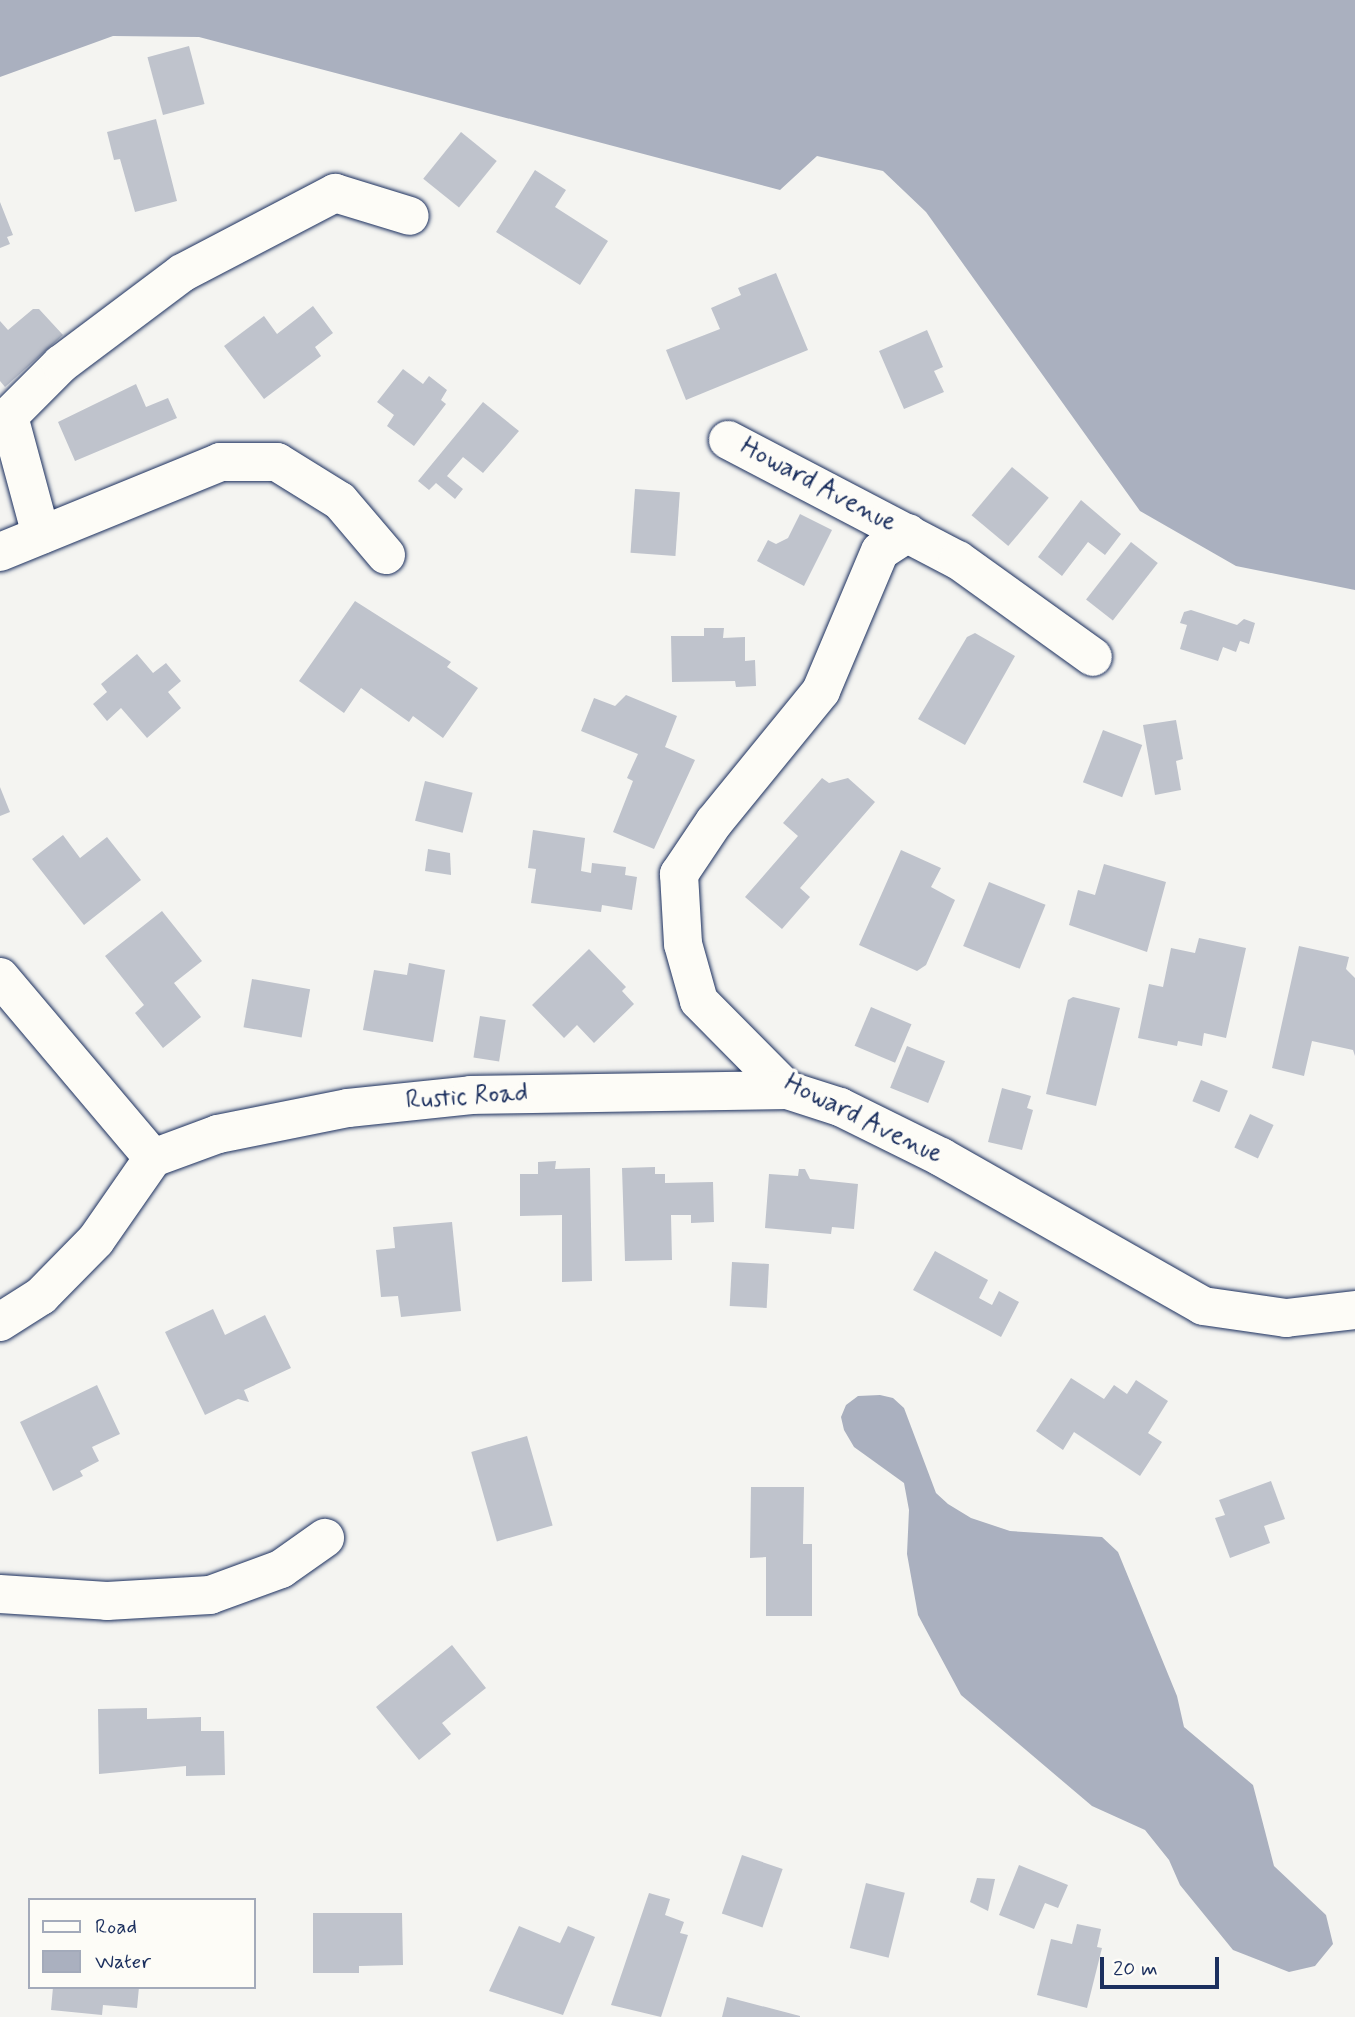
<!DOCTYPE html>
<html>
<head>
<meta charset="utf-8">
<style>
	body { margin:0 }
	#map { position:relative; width:1355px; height:2017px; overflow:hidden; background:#f4f4f1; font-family:Mynerve,sans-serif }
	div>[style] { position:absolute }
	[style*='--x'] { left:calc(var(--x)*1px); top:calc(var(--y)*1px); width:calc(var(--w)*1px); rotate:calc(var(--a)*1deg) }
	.water>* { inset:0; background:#aab0bf }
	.building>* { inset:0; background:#bfc3cc; transform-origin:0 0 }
	.roads { filter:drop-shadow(0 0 2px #1b2f5e) drop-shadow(0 0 2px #1b2f5e) }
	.minor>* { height:38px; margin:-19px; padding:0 19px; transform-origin:19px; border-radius:19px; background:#fdfcf7 }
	span { translate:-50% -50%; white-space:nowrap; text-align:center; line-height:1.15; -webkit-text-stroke:7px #fdfcf7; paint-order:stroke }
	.street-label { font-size:26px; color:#1b2f5e }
	.legend { position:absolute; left:28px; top:1898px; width:228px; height:91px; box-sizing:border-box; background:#fdfcf7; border:2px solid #a3aaba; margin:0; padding:9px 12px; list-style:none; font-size:21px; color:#1b2f5e }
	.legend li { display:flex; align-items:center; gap:14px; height:35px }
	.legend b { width:35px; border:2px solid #a3aaba }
	.scale { position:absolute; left:1100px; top:1957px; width:119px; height:32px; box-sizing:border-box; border:4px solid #1b2f5e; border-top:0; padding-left:9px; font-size:21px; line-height:24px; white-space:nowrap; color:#1b2f5e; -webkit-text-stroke:5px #fdfcf7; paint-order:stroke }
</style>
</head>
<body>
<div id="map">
	<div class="water">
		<div style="clip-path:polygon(0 0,1355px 0,1355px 590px,1236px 566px,1140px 511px,926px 212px,883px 171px,817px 156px,780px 190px,199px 37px,113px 36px,0 77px)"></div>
		<div style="clip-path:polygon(880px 1395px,893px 1398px,904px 1408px,936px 1493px,948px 1504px,971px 1518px,1010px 1531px,1102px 1537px,1118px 1552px,1177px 1696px,1184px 1727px,1253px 1785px,1274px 1866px,1326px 1915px,1333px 1944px,1315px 1966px,1289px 1972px,1233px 1950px,1180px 1885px,1169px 1860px,1145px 1830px,1092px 1806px,961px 1695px,918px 1615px,907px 1554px,909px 1510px,904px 1483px,854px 1447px,844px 1430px,841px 1417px,846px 1405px,858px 1396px)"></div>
	</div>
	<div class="building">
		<div style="left:189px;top:46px;width:60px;height:43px;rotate:75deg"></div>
		<div style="clip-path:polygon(156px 119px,177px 201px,135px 212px,120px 159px,114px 160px,107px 132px)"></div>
		<div style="left:461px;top:132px;width:46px;height:60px;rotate:39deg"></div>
		<div style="clip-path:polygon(535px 170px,566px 190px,555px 207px,608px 241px,580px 285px,496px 232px)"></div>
		<div style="clip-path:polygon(0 202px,13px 235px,7px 237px,10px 244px,0 248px)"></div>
		<div style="clip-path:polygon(776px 273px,808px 350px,686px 400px,666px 350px,720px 329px,711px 308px,741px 295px,738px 288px)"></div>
		<div style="clip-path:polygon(313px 306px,333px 333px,315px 347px,321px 356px,264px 399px,224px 346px,264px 316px,277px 334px)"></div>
		<div style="clip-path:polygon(33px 309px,39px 309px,63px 335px,5px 387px,0 381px,0 321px,8px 330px)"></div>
		<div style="clip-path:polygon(927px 330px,943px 367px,934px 371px,944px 392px,904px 409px,879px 351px)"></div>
		<div style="clip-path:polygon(403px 369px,423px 384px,429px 376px,447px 390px,441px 400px,446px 404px,414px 446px,387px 426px,394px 415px,377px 402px)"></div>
		<div style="clip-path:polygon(136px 384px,146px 407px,168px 398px,177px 418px,75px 461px,58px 422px)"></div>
		<div style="clip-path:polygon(483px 402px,519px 431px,483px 473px,463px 457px,447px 476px,463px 489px,455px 499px,436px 483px,429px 490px,418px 481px)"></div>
		<div style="left:1012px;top:467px;width:48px;height:63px;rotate:40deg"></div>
		<div style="left:635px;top:489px;width:45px;height:64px;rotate:4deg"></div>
		<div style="clip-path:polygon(1081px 500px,1121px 534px,1105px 555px,1088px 542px,1062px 576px,1038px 557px)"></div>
		<div style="clip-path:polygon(800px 514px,832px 530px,804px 586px,757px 561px,768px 540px,776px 544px,788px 538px)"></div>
		<div style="left:1131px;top:542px;width:34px;height:73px;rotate:38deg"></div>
		<div style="clip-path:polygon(355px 601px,451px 662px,447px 667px,478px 688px,443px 738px,413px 716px,409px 722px,361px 688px,344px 713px,299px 681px)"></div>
		<div style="clip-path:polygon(1191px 610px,1237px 625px,1244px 619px,1255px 623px,1249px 644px,1240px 641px,1236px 652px,1223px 647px,1218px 661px,1180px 649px,1187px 625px,1180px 623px,1184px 612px)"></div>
		<div style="clip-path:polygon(704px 628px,724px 628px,723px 638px,745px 637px,745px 661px,755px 660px,756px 686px,736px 687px,735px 681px,672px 682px,671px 636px,704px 636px)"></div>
		<div style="clip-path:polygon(975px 633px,1015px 656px,965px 745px,918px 719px,967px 637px)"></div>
		<div style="clip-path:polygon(137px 654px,153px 673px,166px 663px,181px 681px,168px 692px,181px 708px,147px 738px,121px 708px,107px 721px,93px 704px,107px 692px,101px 684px)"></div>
		<div style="clip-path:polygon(626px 695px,677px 716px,665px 747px,695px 760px,654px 849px,613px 832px,633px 781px,627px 778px,638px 754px,581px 731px,594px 698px,615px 706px)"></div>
		<div style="clip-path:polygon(1176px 720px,1183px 759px,1176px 761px,1181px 790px,1155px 795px,1143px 725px)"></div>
		<div style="left:1103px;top:730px;width:42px;height:56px;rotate:21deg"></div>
		<div style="clip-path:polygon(822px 778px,829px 783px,848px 778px,875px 802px,800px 888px,810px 897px,782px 929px,745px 897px,798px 836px,783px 823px)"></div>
		<div style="left:425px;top:781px;width:49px;height:41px;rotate:14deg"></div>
		<div style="clip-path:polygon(0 787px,10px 812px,0 816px)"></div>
		<div style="clip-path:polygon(533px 830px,585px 838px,581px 871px,591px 873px,592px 863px,626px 867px,625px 875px,637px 877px,632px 910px,602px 905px,601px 912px,531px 903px,536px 869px,528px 868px)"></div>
		<div style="clip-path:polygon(63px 835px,80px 858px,107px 837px,141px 880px,84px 925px,32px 859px)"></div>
		<div style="clip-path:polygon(428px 849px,450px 853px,451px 875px,425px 871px)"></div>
		<div style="clip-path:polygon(901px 850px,941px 868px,931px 887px,955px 900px,926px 965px,917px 971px,859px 945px)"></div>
		<div style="clip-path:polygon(1104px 864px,1166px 882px,1147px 952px,1069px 925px,1078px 890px,1095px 895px)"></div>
		<div style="left:989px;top:882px;width:61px;height:69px;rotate:22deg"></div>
		<div style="clip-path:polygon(162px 911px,202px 961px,174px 983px,201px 1017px,163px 1048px,135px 1013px,144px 1005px,105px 956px)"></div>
		<div style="clip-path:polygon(1199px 938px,1246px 948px,1226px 1038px,1204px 1033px,1202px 1046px,1178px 1041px,1177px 1046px,1138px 1038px,1149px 984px,1163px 987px,1171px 948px,1195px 953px)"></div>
		<div style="clip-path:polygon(1299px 946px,1349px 957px,1346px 969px,1355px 978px,1355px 1056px,1353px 1050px,1312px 1041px,1304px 1076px,1272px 1068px)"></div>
		<div style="clip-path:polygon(589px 949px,626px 987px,622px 991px,634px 1004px,594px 1043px,577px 1025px,564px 1038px,532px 1005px)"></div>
		<div style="clip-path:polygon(409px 963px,445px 970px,433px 1042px,363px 1030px,374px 970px,407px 975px)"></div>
		<div style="left:252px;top:979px;width:59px;height:49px;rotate:10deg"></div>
		<div style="clip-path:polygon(1073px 997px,1120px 1008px,1096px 1106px,1046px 1094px,1068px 1000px)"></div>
		<div style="left:871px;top:1007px;width:44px;height:42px;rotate:23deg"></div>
		<div style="left:480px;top:1016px;width:26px;height:42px;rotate:9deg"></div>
		<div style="left:907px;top:1046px;width:41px;height:45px;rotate:22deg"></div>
		<div style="left:1201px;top:1080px;width:29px;height:23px;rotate:22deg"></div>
		<div style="clip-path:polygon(1002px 1088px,1031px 1096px,1027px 1108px,1033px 1110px,1022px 1150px,988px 1142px)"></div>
		<div style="left:1250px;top:1114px;width:26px;height:37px;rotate:25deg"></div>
		<div style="clip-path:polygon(556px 1161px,555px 1169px,590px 1168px,592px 1281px,562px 1282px,562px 1215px,520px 1216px,520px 1174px,538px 1174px,538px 1162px)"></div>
		<div style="clip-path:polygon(655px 1167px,655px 1174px,665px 1174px,665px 1183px,713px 1182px,714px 1222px,691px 1223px,691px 1215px,671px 1215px,672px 1260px,625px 1261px,622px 1168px)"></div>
		<div style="clip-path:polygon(799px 1169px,805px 1169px,810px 1179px,858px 1184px,854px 1229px,832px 1227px,831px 1234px,765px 1228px,769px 1174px,798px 1176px)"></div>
		<div style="clip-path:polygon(452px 1222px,461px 1311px,401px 1317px,398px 1296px,381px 1297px,376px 1250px,395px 1248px,393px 1227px)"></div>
		<div style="clip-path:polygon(935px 1251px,988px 1280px,979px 1298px,992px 1305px,999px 1291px,1019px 1302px,1001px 1337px,913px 1290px)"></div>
		<div style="left:732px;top:1262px;width:37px;height:44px;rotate:3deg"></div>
		<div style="clip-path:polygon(213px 1309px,225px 1335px,265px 1315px,291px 1368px,244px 1390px,249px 1402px,238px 1399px,205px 1415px,165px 1332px)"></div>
		<div style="clip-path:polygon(1071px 1378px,1104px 1399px,1114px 1385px,1127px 1394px,1136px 1380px,1168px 1401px,1148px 1433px,1162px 1442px,1140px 1476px,1074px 1432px,1063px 1450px,1036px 1431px)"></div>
		<div style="clip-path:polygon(97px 1385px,120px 1434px,92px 1447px,99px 1461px,80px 1471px,83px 1476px,53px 1491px,20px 1422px)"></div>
		<div style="left:527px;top:1436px;width:93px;height:58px;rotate:74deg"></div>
		<div style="clip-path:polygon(1271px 1481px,1285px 1519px,1264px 1526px,1270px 1543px,1230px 1558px,1215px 1518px,1225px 1515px,1219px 1500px)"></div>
		<div style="clip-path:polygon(751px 1487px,804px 1487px,803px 1544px,812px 1544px,812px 1616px,766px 1616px,766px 1557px,750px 1558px)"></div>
		<div style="clip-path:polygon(452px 1645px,486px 1688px,442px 1723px,451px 1734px,419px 1760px,376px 1707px)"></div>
		<div style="clip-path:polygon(147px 1708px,147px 1719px,201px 1717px,201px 1731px,224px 1731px,225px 1775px,186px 1776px,186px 1766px,99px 1774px,98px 1709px)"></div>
		<div style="left:742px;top:1855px;width:43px;height:62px;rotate:19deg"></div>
		<div style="clip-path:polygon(1019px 1865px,1068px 1885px,1058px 1908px,1045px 1903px,1034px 1929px,999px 1915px)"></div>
		<div style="clip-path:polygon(977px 1878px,995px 1879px,988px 1911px,970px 1902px)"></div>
		<div style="left:866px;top:1883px;width:40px;height:67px;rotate:14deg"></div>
		<div style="clip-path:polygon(649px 1893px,670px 1899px,665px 1915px,684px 1922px,680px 1933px,688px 1935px,661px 2017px,611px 2005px)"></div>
		<div style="clip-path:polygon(313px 1913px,402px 1913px,403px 1965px,359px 1966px,359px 1973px,313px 1973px)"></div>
		<div style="clip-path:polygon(1077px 1924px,1101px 1929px,1097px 1947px,1102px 1948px,1087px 2008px,1037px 1995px,1051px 1939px,1072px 1944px)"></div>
		<div style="clip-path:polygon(519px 1926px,560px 1943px,568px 1926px,595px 1937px,563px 2015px,489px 1991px)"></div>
		<div style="clip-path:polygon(53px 1987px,139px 1987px,137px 2008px,103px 2005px,102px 2015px,51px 2010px)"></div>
		<div style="clip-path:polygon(727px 1997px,800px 2016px,800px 2017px,722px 2017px)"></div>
	</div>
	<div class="roads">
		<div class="minor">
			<div style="--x:728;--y:440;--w:259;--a:27.6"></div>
			<div style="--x:958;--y:560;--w:166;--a:35.7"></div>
			<div style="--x:908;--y:533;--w:33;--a:147"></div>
			<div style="--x:880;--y:551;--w:152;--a:112.9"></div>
			<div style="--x:821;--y:691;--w:169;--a:129.2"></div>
			<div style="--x:714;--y:822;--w:63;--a:123.9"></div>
			<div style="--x:679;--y:874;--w:70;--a:86.7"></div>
			<div style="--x:683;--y:944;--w:59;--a:74.3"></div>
			<div style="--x:699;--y:1001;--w:125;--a:45.3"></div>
			<div style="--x:787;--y:1090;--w:56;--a:17.8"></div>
			<div style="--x:840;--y:1107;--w:113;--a:26.3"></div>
			<div style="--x:941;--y:1157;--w:301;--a:29.6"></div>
			<div style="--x:1203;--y:1306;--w:84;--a:8.2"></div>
			<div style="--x:1286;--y:1318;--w:69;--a:-6.6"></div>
			<div style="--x:41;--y:535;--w:123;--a:-105.1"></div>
			<div style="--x:9;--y:416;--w:74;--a:-45"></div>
			<div style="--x:61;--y:364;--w:151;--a:-36.9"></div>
			<div style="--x:182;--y:273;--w:173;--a:-27.6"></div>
			<div style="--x:335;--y:193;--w:78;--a:17"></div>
			<div style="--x:0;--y:552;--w:238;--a:-22.2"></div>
			<div style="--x:220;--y:462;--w:57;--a:0"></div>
			<div style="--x:277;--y:462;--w:74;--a:31.8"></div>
			<div style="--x:340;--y:501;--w:71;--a:49.6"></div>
			<div style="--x:0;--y:977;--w:237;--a:49.8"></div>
			<div style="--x:153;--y:1158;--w:69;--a:-20.3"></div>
			<div style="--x:218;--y:1134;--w:133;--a:-11.3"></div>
			<div style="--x:348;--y:1108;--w:124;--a:-6"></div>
			<div style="--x:471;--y:1095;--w:316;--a:-0.9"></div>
			<div style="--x:0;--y:1322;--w:49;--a:-32.4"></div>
			<div style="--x:41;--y:1296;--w:78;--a:-45.5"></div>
			<div style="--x:96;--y:1240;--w:100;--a:-55.2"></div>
			<div style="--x:0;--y:1594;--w:107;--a:3.7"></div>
			<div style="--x:107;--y:1601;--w:103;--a:-3.3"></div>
			<div style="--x:210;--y:1595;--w:76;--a:-20.1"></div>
			<div style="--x:281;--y:1569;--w:54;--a:-35.2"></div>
		</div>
	</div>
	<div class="street-label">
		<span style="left:818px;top:486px;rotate:28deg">Howard Avenue</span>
		<span style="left:467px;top:1098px;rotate:-4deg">Rustic Road</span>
		<span style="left:863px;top:1120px;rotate:26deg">Howard Avenue</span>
	</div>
	<ul class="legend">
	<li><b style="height:9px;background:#fdfcf7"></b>Road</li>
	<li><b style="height:19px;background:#aab0bf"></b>Water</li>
	</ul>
	<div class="scale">20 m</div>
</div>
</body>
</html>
